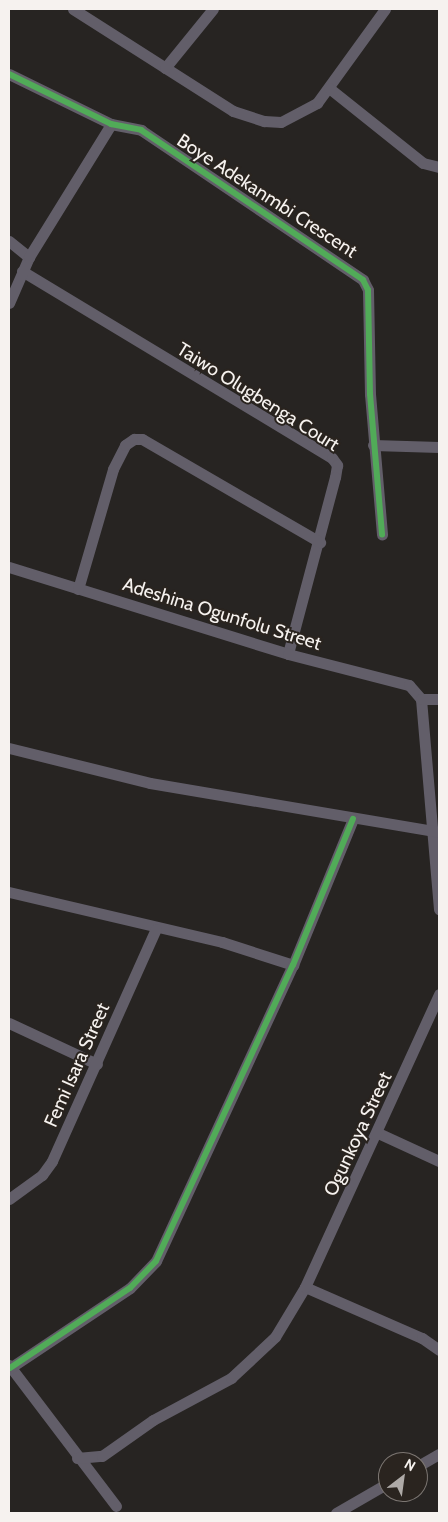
<!DOCTYPE html>
<html>
<head>
<meta charset="utf-8">
<style>
	body { margin:0 }
	#map { position:relative; width:448px; height:1522px; overflow:hidden; background:#272422; font-family:Cabin,sans-serif }
	div>[style] { position:absolute }
	[style*='--x'] { left:calc(var(--x)*1px); top:calc(var(--y)*1px); width:calc(var(--w)*1px); rotate:calc(var(--a)*1deg) }
	.minor>* { height:11px; margin:-5.5px; padding:0 5.5px; transform-origin:5.5px; border-radius:5.5px; background:#625e69 }
	.cycleway>* { height:6px; margin:-3px; padding:0 3px; transform-origin:3px; border-radius:3px; background:#51ab58 }
	span { translate:-50% -50%; white-space:nowrap; text-align:center; line-height:1.15; -webkit-text-stroke:4px #2a241f; paint-order:stroke }
	.street-label { font-size:19px; color:#f6f2ef }
	.frame { position:absolute; inset:0; border:10px solid #f6f2ef; pointer-events:none }
	.north { position:absolute; left:378px; top:1452px; width:50px; height:50px; box-sizing:border-box; background:#2a241f; border:1px solid #7c7672; border-radius:50%; rotate:30deg; font-size:14px; font-weight:700; line-height:20px; text-align:center; color:#f6f2ef }
	.north::after { content:''; display:block; margin:auto; width:18px; height:22px; background:#aeaaa7; clip-path:polygon(50% 0,100% 100%,50% 72%,0 100%) }
</style>
</head>
<body>
<div id="map">
	<div class="minor">
		<div style="--x:73;--y:9;--w:190;--a:32.5"></div>
		<div style="--x:233;--y:111;--w:33;--a:18"></div>
		<div style="--x:264;--y:121;--w:17;--a:3"></div>
		<div style="--x:281;--y:122;--w:41;--a:-27.8"></div>
		<div style="--x:317;--y:103;--w:116;--a:-54.1"></div>
		<div style="--x:165;--y:68;--w:76;--a:-50.9"></div>
		<div style="--x:9;--y:74;--w:114;--a:26.1"></div>
		<div style="--x:111;--y:124;--w:31;--a:11"></div>
		<div style="--x:141;--y:130;--w:268;--a:34"></div>
		<div style="--x:363;--y:280;--w:11;--a:63"></div>
		<div style="--x:368;--y:290;--w:104;--a:88.9"></div>
		<div style="--x:370;--y:394;--w:141;--a:85.1"></div>
		<div style="--x:329;--y:88;--w:120;--a:38.6"></div>
		<div style="--x:423;--y:163;--w:16;--a:14"></div>
		<div style="--x:9;--y:241;--w:26;--a:39"></div>
		<div style="--x:22;--y:271;--w:362;--a:31.1"></div>
		<div style="--x:332;--y:458;--w:9;--a:54"></div>
		<div style="--x:337;--y:465;--w:12;--a:99"></div>
		<div style="--x:335;--y:477;--w:183;--a:104.9"></div>
		<div style="--x:9;--y:303;--w:50;--a:-66.5"></div>
		<div style="--x:29;--y:257;--w:156;--a:-58.3"></div>
		<div style="--x:373;--y:445;--w:66;--a:1.7"></div>
		<div style="--x:9;--y:567;--w:292;--a:17.3"></div>
		<div style="--x:288;--y:654;--w:125;--a:14.4"></div>
		<div style="--x:409;--y:685;--w:18;--a:49"></div>
		<div style="--x:78;--y:589;--w:125;--a:-73.7"></div>
		<div style="--x:113;--y:469;--w:27;--a:-63"></div>
		<div style="--x:125;--y:445;--w:11;--a:-34"></div>
		<div style="--x:134;--y:439;--w:8;--a:0"></div>
		<div style="--x:142;--y:439;--w:206;--a:30.1"></div>
		<div style="--x:421;--y:699;--w:211;--a:85.1"></div>
		<div style="--x:421;--y:699;--w:18;--a:0"></div>
		<div style="--x:9;--y:748;--w:145;--a:13.9"></div>
		<div style="--x:150;--y:783;--w:293;--a:9.6"></div>
		<div style="--x:9;--y:892;--w:219;--a:13.2"></div>
		<div style="--x:222;--y:942;--w:75;--a:17.9"></div>
		<div style="--x:9;--y:1023;--w:97;--a:25"></div>
		<div style="--x:378;--y:1133;--w:67;--a:24.7"></div>
		<div style="--x:9;--y:1199;--w:41;--a:-36"></div>
		<div style="--x:42;--y:1175;--w:17;--a:-54"></div>
		<div style="--x:52;--y:1161;--w:254;--a:-65.9"></div>
		<div style="--x:305;--y:1287;--w:128;--a:23.6"></div>
		<div style="--x:422;--y:1338;--w:21;--a:35"></div>
		<div style="--x:9;--y:1365;--w:177;--a:52.8"></div>
		<div style="--x:10;--y:1368;--w:144;--a:-33.7"></div>
		<div style="--x:130;--y:1288;--w:37;--a:-46"></div>
		<div style="--x:156;--y:1261;--w:326;--a:-65.2"></div>
		<div style="--x:293;--y:965;--w:158;--a:-67.7"></div>
		<div style="--x:77;--y:1458;--w:25;--a:-5"></div>
		<div style="--x:102;--y:1456;--w:62;--a:-35.2"></div>
		<div style="--x:153;--y:1420;--w:89;--a:-28.3"></div>
		<div style="--x:231;--y:1378;--w:60;--a:-43"></div>
		<div style="--x:275;--y:1337;--w:58;--a:-59"></div>
		<div style="--x:305;--y:1287;--w:322;--a:-65.4"></div>
		<div style="--x:418;--y:1466;--w:24;--a:-30"></div>
		<div style="--x:336;--y:1513;--w:60;--a:-30"></div>
	</div>
	<div class="cycleway">
		<div style="--x:9;--y:74;--w:114;--a:26.1"></div>
		<div style="--x:111;--y:124;--w:31;--a:11"></div>
		<div style="--x:141;--y:130;--w:268;--a:34"></div>
		<div style="--x:363;--y:280;--w:11;--a:63"></div>
		<div style="--x:368;--y:290;--w:104;--a:88.9"></div>
		<div style="--x:370;--y:394;--w:141;--a:85.1"></div>
		<div style="--x:10;--y:1368;--w:144;--a:-33.7"></div>
		<div style="--x:130;--y:1288;--w:37;--a:-46"></div>
		<div style="--x:156;--y:1261;--w:326;--a:-65.2"></div>
		<div style="--x:293;--y:965;--w:158;--a:-67.7"></div>
	</div>
	<div class="street-label">
		<span style="left:267px;top:196px;rotate:33deg">Boye Adekanmbi Crescent</span>
		<span style="left:258px;top:397px;rotate:32deg">Taiwo Olugbenga Court</span>
		<span style="left:222px;top:614px;rotate:17deg">Adeshina Ogunfolu Street</span>
		<span style="left:77px;top:1065px;rotate:-66deg">Femi Isara Street</span>
		<span style="left:358px;top:1134px;rotate:-65deg">Ogunkoya Street</span>
	</div>
	<div class="frame"></div>
	<div class="north">N</div>
</div>
</body>
</html>
